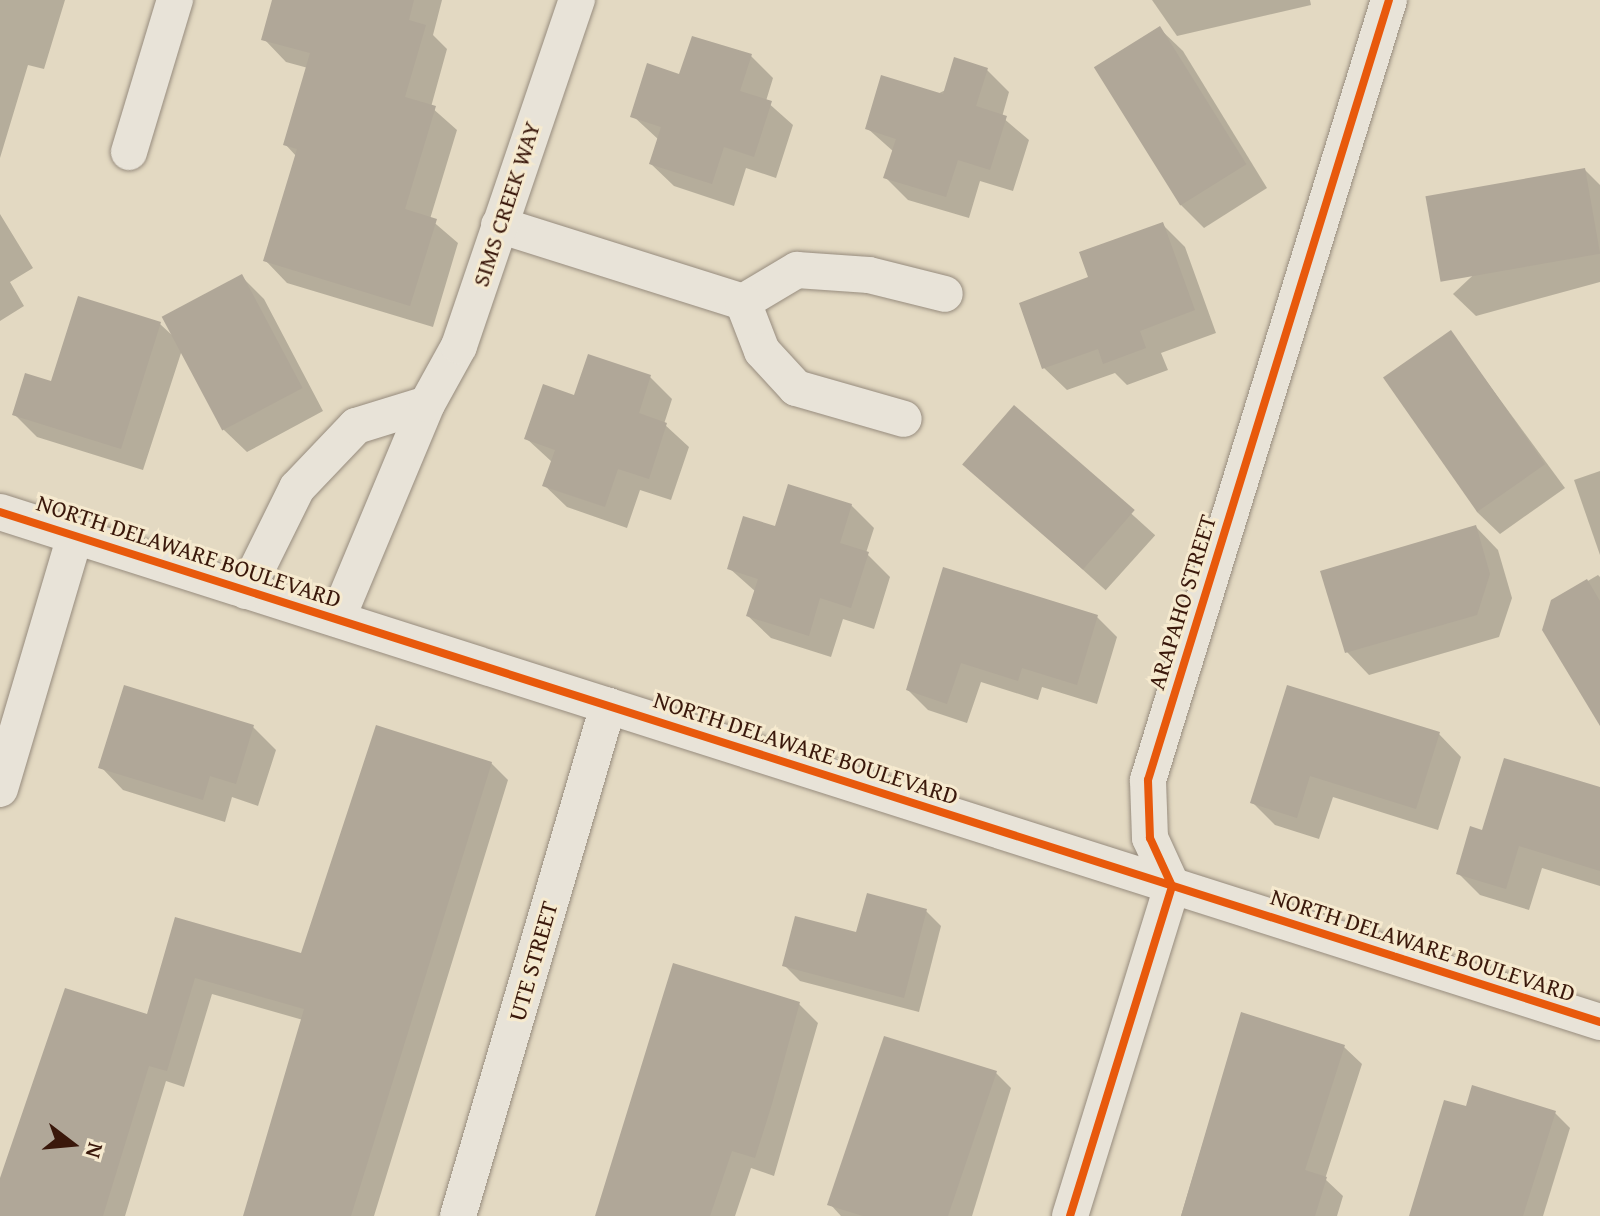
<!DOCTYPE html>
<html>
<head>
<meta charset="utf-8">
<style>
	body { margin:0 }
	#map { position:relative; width:1600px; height:1216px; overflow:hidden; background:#e3d9c2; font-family:"Gentium Book Plus",serif }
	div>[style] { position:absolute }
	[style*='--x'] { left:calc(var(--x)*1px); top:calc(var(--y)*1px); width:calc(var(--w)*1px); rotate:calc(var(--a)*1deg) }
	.shadow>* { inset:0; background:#0003; transform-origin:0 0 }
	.building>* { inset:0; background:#b0a798; transform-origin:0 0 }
	.roads { filter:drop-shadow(0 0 2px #978c7e) drop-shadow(0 0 2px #978c7e) }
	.minor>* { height:36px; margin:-18px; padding:0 18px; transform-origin:18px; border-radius:18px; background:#e8e3d8 }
	.cycleway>* { height:8px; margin:-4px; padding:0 4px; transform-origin:4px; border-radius:4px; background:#e8590c }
	span { translate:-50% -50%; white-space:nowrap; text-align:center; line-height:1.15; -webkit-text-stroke:6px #f6eacf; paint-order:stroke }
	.street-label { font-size:24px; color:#3a180b }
	.north { position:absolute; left:32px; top:1104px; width:80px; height:80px; -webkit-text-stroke:6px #f6eacf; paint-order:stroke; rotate:106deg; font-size:22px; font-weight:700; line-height:32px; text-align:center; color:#3a180b }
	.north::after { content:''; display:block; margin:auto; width:28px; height:36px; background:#3a180b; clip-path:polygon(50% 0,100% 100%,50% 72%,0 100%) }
</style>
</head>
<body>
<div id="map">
	<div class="shadow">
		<div style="clip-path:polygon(0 0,65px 0,44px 69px,28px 65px,0 158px)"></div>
		<div style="clip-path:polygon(276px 0,442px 0,433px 35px,447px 49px,431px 107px,457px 130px,430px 219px,458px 243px,433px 327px,287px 283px,265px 260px,297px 157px,285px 144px,308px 68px,286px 62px,264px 39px)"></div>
		<div style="clip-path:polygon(1152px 0,1310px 0,1311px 5px,1177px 36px)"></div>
		<div style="clip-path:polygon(1160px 29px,1183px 51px,1267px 188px,1204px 228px,1181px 205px)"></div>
		<div style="clip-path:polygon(751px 56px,773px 78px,766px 101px,793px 125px,776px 178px,746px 168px,734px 206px,674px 186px,651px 164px,659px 140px,633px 116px,680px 76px)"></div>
		<div style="clip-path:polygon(987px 70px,1009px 92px,1002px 117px,1029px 140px,1013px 191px,980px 181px,969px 218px,908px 200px,885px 177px,894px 152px,867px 128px)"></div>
		<div style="clip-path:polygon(1585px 170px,1600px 185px,1600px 282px,1476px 316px,1453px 294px)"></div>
		<div style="clip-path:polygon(0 214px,33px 268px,10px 282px,24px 306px,0 321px)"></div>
		<div style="clip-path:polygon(1162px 224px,1185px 247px,1216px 333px,1161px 353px,1168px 370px,1127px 385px,1115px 373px,1067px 390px,1044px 368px,1091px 279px)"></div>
		<div style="clip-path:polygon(241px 276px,264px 299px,323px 411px,247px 452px,224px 430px,182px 350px,143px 470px,37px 437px,14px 414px,53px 383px,160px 324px,174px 337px)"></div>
		<div style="clip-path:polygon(1451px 333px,1565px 488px,1500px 534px,1477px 512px)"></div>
		<div style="clip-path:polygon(650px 377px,672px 399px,664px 424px,689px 447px,671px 500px,640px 490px,627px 528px,567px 507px,544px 485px,552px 462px,527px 439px,575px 397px)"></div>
		<div style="left:1014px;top:408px;width:190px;height:74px;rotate:42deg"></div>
		<div style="clip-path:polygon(1600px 471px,1600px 555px,1574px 480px)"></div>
		<div style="clip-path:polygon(851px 505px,874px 528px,866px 553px,890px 577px,874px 629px,843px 619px,831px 657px,771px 638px,748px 616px,756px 592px,729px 568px,776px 528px)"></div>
		<div style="clip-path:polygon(1476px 527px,1498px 550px,1512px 598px,1499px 637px,1369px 675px,1347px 652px)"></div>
		<div style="clip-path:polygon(944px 570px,1097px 617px,1117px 637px,1097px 704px,1042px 687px,1038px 700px,981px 682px,967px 723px,928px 710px,908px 690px)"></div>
		<div style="clip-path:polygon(1598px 575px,1600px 577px,1600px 722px,1552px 602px)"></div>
		<div style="clip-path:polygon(1288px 687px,1439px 734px,1461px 757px,1438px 830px,1333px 797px,1319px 839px,1275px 825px,1253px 803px)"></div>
		<div style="clip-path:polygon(253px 727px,276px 750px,258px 806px,232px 797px,225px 822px,123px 790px,101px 767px)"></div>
		<div style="clip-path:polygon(491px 763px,508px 780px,374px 1216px,245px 1216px,303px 1020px,212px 994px,184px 1087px,166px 1081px,125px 1216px,0 1216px,0 1194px,149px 1016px,176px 920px,302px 956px)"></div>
		<div style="clip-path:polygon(1600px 790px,1600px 886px,1542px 868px,1529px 910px,1480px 895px,1458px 873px,1484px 832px)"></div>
		<div style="clip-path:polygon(926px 911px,941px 926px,919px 1012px,800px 981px,784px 965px)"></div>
		<div style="clip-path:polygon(799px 1004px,818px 1023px,774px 1176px,751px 1168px,735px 1216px,597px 1216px)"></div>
		<div style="clip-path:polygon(1242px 1014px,1344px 1047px,1362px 1064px,1325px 1179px,1343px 1196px,1337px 1216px,1181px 1216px)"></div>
		<div style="clip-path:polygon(996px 1073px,1011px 1088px,972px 1216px,841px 1216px,830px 1204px)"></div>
		<div style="clip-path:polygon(1468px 1109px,1555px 1113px,1570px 1128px,1543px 1216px,1411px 1216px)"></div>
	</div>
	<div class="building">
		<div style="clip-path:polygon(272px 0,414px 0,409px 20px,426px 25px,405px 97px,436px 106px,405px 209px,437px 219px,410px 306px,263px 261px,297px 149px,283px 145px,310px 53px,261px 40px)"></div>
		<div style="left:1160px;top:26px;width:163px;height:78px;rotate:58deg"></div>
		<div style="clip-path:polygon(692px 36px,752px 54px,740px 91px,772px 101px,754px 157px,724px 147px,712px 184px,649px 164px,661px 127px,630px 117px,647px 63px,679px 74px)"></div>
		<div style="clip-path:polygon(954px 57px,988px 68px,976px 106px,1007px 116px,990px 170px,958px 160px,946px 197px,883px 178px,896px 139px,865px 129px,881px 75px,943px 94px)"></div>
		<div style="left:1585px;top:168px;width:87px;height:162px;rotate:80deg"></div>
		<div style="clip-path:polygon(1163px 222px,1195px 310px,1140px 331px,1146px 348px,1103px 364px,1098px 349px,1042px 369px,1019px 303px,1088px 277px,1079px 252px)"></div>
		<div style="left:242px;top:274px;width:129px;height:91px;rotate:62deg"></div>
		<div style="clip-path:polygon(78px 296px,161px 322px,121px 449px,12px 415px,25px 373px,51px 381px)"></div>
		<div style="left:1451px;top:330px;width:164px;height:83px;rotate:55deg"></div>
		<div style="clip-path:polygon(588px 354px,651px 375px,639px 413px,667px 423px,649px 479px,618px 469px,605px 507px,542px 486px,555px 450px,524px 439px,543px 384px,574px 395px)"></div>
		<div style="left:1014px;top:405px;width:160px;height:79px;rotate:41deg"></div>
		<div style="clip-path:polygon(788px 484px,852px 504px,840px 543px,869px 552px,851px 608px,820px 598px,809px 636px,746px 616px,758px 579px,727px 569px,743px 516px,775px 526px)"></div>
		<div style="clip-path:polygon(1476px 525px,1490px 574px,1477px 615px,1345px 653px,1320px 571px)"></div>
		<div style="clip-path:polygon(943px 567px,1098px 615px,1077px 685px,1022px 668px,1018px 681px,961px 663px,947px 704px,906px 690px)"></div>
		<div style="clip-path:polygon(1587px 579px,1600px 601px,1600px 726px,1542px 630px,1551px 600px)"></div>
		<div style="clip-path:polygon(124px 685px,254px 725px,236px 784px,210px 776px,203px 800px,98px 768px)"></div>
		<div style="clip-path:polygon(1287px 685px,1440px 732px,1416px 809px,1310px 776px,1297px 818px,1250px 803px)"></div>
		<div style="clip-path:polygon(376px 725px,492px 762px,351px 1216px,243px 1216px,304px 1009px,195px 978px,167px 1071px,149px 1066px,103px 1216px,0 1216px,0 1178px,65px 988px,147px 1014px,175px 917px,301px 953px)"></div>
		<div style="clip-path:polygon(1504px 758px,1600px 787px,1600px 871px,1519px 846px,1506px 889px,1456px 874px,1470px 826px,1482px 830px)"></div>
		<div style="clip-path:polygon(867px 893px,927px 909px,904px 998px,782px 966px,795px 916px,856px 932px)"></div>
		<div style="clip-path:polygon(673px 963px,800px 1002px,772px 1104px,755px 1158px,732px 1151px,710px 1216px,595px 1216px)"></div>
		<div style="clip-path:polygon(1241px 1012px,1345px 1045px,1305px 1170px,1327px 1177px,1315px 1216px,1181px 1216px)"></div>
		<div style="clip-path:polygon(884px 1036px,997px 1071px,948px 1216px,863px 1216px,827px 1205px)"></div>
		<div style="clip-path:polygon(1472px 1085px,1556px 1111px,1523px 1216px,1409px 1216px,1444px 1100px,1466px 1106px)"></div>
	</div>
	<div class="roads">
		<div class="minor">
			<div style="--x:129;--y:152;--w:159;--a:-73.2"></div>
			<div style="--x:499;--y:225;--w:256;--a:17.5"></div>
			<div style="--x:743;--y:302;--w:63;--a:-30.7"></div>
			<div style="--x:797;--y:270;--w:72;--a:4"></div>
			<div style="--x:869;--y:275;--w:78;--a:14"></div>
			<div style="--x:743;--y:302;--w:53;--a:68.8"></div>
			<div style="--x:762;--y:351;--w:50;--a:47.4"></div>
			<div style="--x:796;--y:388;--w:112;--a:16"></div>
			<div style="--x:0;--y:512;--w:1679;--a:17.68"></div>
			<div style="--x:246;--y:591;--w:115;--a:-63.7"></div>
			<div style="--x:297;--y:488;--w:86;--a:-46.4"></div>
			<div style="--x:356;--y:426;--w:74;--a:-17.2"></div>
			<div style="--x:337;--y:619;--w:233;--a:-67.3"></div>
			<div style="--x:427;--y:404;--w:66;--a:-61.1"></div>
			<div style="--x:459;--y:346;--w:366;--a:-71.2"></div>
			<div style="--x:0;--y:789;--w:264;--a:-73.5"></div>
			<div style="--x:458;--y:1216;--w:532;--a:-73.61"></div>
			<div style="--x:1070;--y:1216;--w:345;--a:-72.8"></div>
			<div style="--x:1172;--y:886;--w:53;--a:-114.6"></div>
			<div style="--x:1150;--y:838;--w:58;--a:-92"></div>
			<div style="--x:1148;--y:780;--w:816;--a:-72.83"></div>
		</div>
	</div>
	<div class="cycleway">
		<div style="--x:0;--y:512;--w:1679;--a:17.68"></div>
		<div style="--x:1070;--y:1216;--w:345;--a:-72.8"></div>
		<div style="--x:1172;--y:886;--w:53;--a:-114.6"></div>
		<div style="--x:1150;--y:838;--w:58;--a:-92"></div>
		<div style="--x:1148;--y:780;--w:816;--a:-72.83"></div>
	</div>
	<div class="street-label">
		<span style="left:506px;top:204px;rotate:-72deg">SIMS CREEK WAY</span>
		<span style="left:189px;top:551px;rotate:18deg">NORTH DELAWARE BOULEVARD</span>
		<span style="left:1182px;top:602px;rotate:-73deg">ARAPAHO STREET</span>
		<span style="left:806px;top:748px;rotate:18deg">NORTH DELAWARE BOULEVARD</span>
		<span style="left:1423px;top:945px;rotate:18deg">NORTH DELAWARE BOULEVARD</span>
		<span style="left:533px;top:961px;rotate:-74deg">UTE STREET</span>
	</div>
	<div class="north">N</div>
</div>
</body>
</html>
